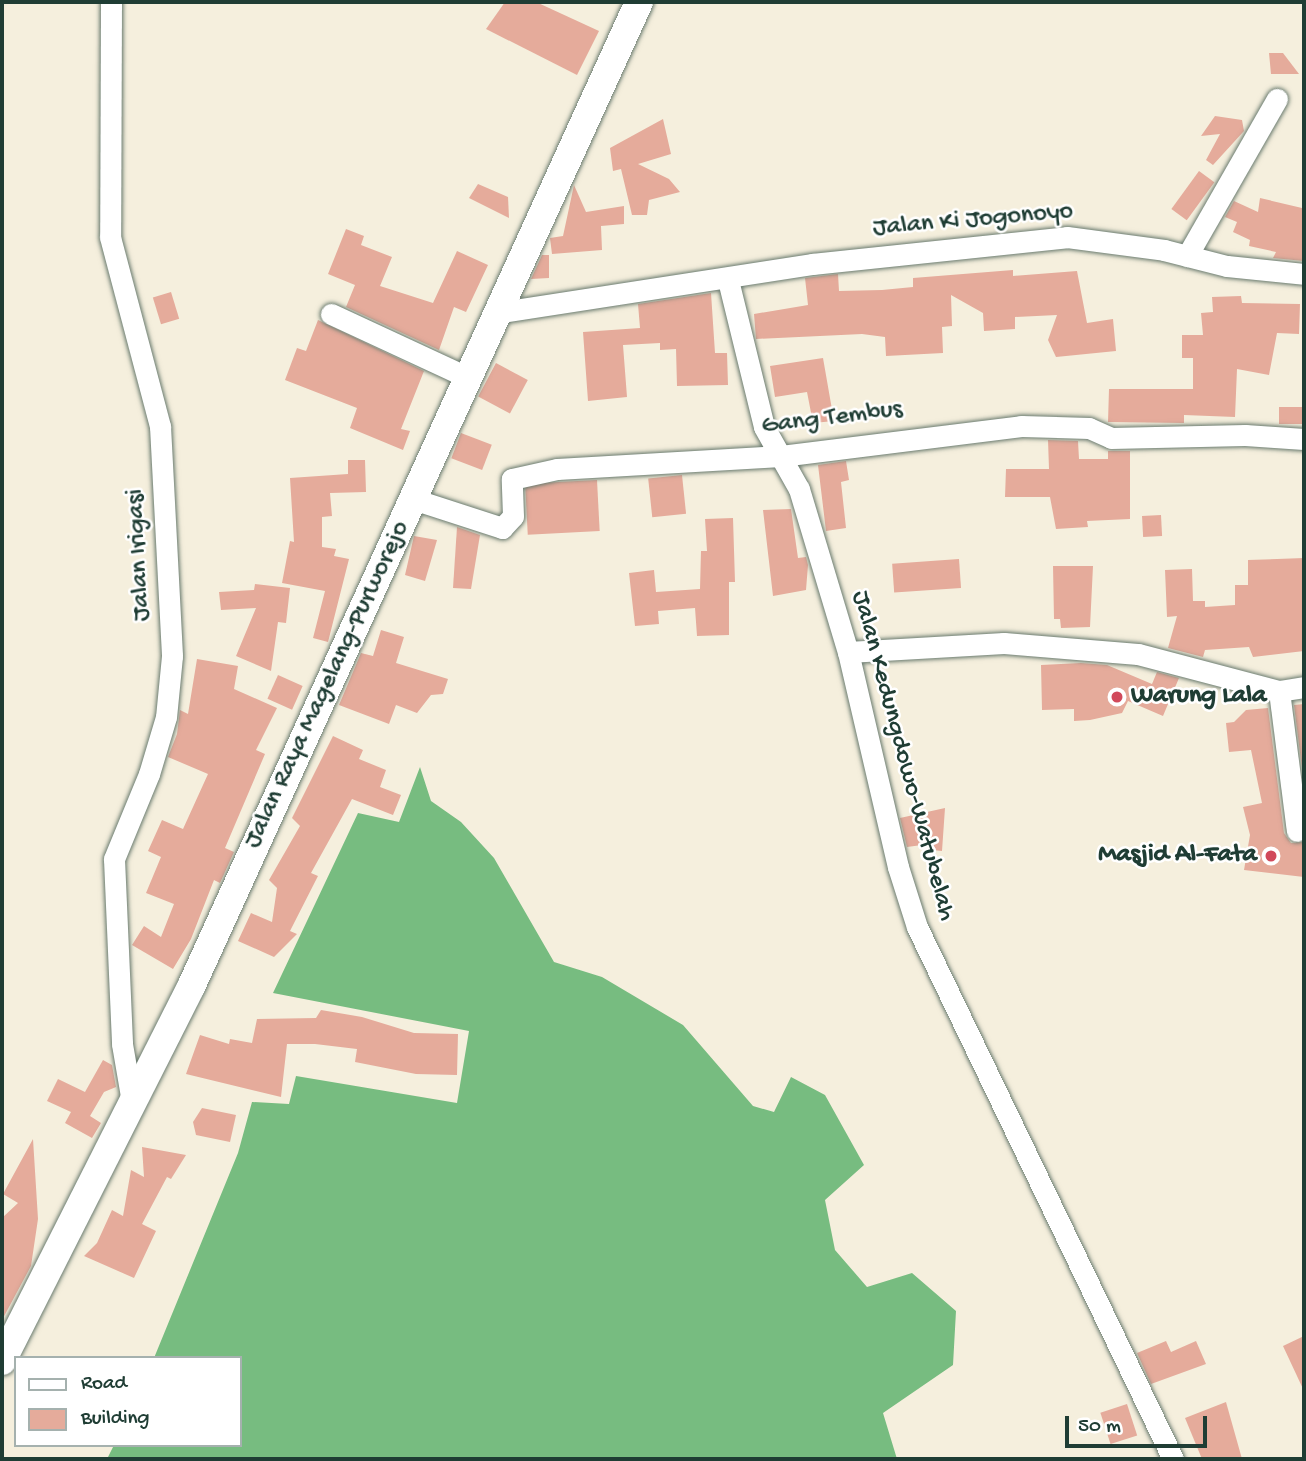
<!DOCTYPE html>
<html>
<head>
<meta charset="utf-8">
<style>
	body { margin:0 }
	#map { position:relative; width:1306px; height:1461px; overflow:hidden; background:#f5efdd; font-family:"Gochi Hand",sans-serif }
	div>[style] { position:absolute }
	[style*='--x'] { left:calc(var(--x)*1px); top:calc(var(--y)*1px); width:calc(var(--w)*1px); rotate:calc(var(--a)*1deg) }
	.forest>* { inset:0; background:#77bc80 }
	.building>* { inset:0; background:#e5ab9b; transform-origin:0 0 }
	.roads { filter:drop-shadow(0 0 2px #6a7b6f) drop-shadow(0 0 2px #6a7b6f) }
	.minor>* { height:21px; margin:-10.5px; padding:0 10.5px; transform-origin:10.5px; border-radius:10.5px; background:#fff }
	.major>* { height:28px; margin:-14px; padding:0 14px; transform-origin:14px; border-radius:14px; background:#fff }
	.dots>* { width:19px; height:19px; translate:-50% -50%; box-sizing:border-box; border:4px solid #fff; border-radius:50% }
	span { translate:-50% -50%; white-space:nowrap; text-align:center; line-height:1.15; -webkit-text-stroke:5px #fff; paint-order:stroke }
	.street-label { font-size:26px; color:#1f3d34 }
	.poi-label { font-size:26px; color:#1f3d34; font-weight:700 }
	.left { translate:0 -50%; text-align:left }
	.right { translate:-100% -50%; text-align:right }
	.frame { position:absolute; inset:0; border:4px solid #1f3d34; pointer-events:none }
	.legend { position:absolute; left:14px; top:1356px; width:228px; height:91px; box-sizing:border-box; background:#fff; border:2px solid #a5b1ae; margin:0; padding:9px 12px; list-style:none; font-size:21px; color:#1f3d34 }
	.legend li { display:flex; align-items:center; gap:14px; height:35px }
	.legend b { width:35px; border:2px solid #a5b1ae }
	.scale { position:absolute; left:1065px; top:1416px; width:142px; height:32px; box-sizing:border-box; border:4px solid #1f3d34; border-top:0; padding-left:9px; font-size:21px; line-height:24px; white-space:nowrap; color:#1f3d34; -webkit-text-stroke:5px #fff; paint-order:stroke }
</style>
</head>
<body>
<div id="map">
	<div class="forest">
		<div style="clip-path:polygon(420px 767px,431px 801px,461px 822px,494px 858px,554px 962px,602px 977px,683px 1025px,753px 1106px,774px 1112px,791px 1077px,825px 1095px,864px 1165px,825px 1200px,835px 1250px,867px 1287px,912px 1273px,956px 1311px,953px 1365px,883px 1413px,897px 1459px,107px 1459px,114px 1445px,240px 1445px,240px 1358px,154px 1358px,238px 1153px,252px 1102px,289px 1104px,296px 1076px,457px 1103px,469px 1031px,273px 993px,358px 813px,399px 822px)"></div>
	</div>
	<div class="building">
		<div style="clip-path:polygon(505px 2px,536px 2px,599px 31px,577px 75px,486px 29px)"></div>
		<div style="clip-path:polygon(1269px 53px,1283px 53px,1299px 74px,1271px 74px)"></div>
		<div style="clip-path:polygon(1215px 116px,1242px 120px,1244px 131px,1213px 165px,1206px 160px,1220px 134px,1201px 136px)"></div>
		<div style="clip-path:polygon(663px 119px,671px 154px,638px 164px,669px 179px,680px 192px,649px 200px,647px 215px,632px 215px,621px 169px,613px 171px,610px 148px)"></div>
		<div style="left:1199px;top:171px;width:19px;height:47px;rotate:36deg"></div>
		<div style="clip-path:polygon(478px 184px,508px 197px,509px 218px,469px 198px)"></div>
		<div style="clip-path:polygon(574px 185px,586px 212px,624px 206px,624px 224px,601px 226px,602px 250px,552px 254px,550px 238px,563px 236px)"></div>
		<div style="clip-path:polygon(1260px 198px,1302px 208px,1304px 261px,1273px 258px,1276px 252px,1249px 246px,1250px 240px,1233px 232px,1237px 222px,1225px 217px,1234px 201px,1258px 212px)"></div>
		<div style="clip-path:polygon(346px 229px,364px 236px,361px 245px,392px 257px,380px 286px,433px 303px,457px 251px,488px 265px,466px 312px,454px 307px,439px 350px,346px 307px,355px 285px,328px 274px)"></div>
		<div style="clip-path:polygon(542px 255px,549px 255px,549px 278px,531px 279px)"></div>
		<div style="clip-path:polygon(1013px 270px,1013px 276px,1077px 271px,1087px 323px,1113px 319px,1116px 351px,1056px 357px,1048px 340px,1057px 315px,1015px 317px,1015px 329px,984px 331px,983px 313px,951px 295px,952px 326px,942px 327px,943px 353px,886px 356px,885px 337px,862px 334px,756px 339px,754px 314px,808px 305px,805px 278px,838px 274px,839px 291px,882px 290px,913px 287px,913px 278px)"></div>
		<div style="left:171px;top:292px;width:28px;height:19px;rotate:73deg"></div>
		<div style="clip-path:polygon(711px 293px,715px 353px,727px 353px,728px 385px,677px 386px,676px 349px,660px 350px,660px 343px,623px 345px,627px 397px,588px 401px,583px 332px,640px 328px,638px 304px)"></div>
		<div style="clip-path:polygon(1241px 296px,1242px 303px,1300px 304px,1299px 334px,1277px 333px,1269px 375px,1237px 369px,1235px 417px,1184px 415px,1184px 423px,1108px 422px,1109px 389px,1193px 389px,1193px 358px,1182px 358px,1182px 335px,1203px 335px,1201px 313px,1213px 312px,1212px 297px)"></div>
		<div style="clip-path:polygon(318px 320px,424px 371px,401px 429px,410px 431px,403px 450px,350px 428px,357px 408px,285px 380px,297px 348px,306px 351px)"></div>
		<div style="clip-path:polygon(823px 358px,834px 421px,813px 423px,807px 392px,775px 397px,770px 366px)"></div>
		<div style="left:496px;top:363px;width:36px;height:38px;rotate:28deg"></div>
		<div style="left:1279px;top:407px;width:25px;height:17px"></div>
		<div style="left:461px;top:433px;width:33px;height:27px;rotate:21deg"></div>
		<div style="clip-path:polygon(1048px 440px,1078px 441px,1079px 459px,1108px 459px,1108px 451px,1130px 451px,1130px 519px,1087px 521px,1088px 527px,1056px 529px,1050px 497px,1005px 497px,1006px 469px,1049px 469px)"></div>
		<div style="clip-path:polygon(348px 460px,365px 460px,366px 492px,330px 493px,332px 516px,322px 517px,322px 547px,336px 549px,334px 556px,349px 559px,328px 642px,313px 638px,325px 591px,282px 583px,290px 541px,294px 542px,290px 478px,348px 474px)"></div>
		<div style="clip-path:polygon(846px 461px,849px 480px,841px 482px,846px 528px,826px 531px,818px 465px)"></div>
		<div style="left:682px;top:475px;width:39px;height:34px;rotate:84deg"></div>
		<div style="left:597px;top:480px;width:51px;height:72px;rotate:87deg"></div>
		<div style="clip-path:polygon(791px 509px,798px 558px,806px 557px,808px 565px,806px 590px,773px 596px,763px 510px)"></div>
		<div style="left:1161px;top:515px;width:21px;height:19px;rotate:87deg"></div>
		<div style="clip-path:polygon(733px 518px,735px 582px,729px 582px,729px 635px,697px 636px,695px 608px,658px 611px,659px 624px,635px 626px,629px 573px,654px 570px,656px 592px,700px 589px,701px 551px,707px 551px,705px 519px)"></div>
		<div style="clip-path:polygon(457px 527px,480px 535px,471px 589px,453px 588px)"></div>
		<div style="clip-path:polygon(414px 536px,437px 540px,425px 581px,405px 575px)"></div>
		<div style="clip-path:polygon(1304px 558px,1304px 651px,1253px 657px,1249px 647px,1205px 650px,1203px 657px,1168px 648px,1177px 616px,1167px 617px,1165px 570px,1192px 569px,1193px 601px,1205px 601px,1205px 607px,1235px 605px,1235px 585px,1248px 585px,1248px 560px)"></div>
		<div style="left:959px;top:559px;width:29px;height:67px;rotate:86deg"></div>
		<div style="clip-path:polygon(1053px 566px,1093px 566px,1090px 627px,1061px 628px,1060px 619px,1054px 619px)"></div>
		<div style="clip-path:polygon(255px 584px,290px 588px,286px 623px,278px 622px,271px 671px,236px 656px,256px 608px,221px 610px,219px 592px,254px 590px)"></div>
		<div style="clip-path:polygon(381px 630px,404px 637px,396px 663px,448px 679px,443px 694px,431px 695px,417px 713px,396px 705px,389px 724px,339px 705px,361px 653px,373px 656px)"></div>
		<div style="clip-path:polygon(197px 659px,238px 666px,234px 689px,277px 708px,256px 750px,265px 754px,225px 848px,234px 852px,220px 883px,214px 880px,191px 939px,173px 969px,132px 945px,144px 926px,161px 937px,174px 904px,146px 893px,161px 857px,148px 851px,162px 820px,183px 829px,208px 774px,168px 757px,177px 734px,180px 710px,188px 714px)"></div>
		<div style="clip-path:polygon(1081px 663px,1107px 665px,1152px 684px,1157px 672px,1179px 678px,1163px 716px,1128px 701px,1122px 713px,1090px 720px,1074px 721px,1074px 709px,1042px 710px,1041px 665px)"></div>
		<div style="left:278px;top:675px;width:27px;height:26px;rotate:24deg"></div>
		<div style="clip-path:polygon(1304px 704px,1304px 784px,1294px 705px)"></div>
		<div style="clip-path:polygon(1268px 708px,1284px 833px,1291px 843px,1304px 842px,1304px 877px,1244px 870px,1250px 835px,1243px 807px,1262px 803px,1251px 750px,1229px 752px,1226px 723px,1234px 722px,1246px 710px)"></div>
		<div style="clip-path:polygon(333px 736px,363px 750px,359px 759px,386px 770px,380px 787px,401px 795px,393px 815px,352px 799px,311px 873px,318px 876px,290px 931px,297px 934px,274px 957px,238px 941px,251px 913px,272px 922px,277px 888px,269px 880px,300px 826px,292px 818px)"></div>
		<div style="clip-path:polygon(945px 808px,942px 851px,922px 849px,922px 845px,907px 847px,900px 818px)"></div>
		<div style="clip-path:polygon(321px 1010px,362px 1017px,414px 1033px,458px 1034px,457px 1075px,416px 1074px,355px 1062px,357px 1049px,315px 1044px,287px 1044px,281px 1097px,186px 1074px,200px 1035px,229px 1044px,230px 1039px,252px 1043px,257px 1019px,316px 1018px)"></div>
		<div style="clip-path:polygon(103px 1060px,112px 1065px,116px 1087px,104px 1092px,90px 1116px,101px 1123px,92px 1138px,65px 1123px,71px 1112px,47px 1101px,58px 1079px,85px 1092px)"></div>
		<div style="clip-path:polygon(202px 1108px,236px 1115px,230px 1142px,196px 1135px,193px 1122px)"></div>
		<div style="clip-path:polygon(33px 1139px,38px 1219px,31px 1266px,2px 1320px,2px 1218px,18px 1203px,3px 1194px)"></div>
		<div style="clip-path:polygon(142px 1147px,186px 1155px,171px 1179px,167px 1177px,142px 1224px,156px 1231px,134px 1278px,84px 1256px,97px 1243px,112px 1210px,123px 1216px,131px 1170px,144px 1177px)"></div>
		<div style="clip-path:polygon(1304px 1336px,1304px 1391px,1283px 1346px)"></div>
		<div style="clip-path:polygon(1166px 1341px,1171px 1352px,1196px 1341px,1206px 1364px,1151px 1384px,1137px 1353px)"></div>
		<div style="clip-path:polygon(1226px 1402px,1242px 1459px,1202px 1459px,1185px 1418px)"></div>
		<div style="left:1127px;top:1404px;width:33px;height:28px;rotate:72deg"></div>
	</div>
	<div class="roads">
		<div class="minor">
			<div style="--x:111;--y:2;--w:235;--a:90.2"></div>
			<div style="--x:110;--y:237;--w:196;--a:75.2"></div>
			<div style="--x:160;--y:426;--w:230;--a:87"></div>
			<div style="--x:172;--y:656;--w:61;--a:95.6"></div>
			<div style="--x:166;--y:717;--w:59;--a:106.6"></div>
			<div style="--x:149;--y:774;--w:92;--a:112.4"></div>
			<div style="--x:114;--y:859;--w:185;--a:87.5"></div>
			<div style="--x:122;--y:1044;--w:59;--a:80.2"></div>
			<div style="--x:1187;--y:256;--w:181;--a:-60.2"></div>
			<div style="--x:728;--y:280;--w:151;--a:76.2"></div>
			<div style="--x:764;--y:427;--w:71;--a:60.6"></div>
			<div style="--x:799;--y:489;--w:170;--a:73.3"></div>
			<div style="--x:848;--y:652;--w:221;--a:76.9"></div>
			<div style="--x:898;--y:867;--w:63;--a:72.4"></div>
			<div style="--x:917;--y:927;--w:590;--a:64.3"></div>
			<div style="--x:495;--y:313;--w:321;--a:-8.8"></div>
			<div style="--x:812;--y:264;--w:256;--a:-6"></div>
			<div style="--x:1067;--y:237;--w:98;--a:7.6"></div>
			<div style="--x:1164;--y:250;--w:65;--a:14.3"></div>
			<div style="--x:1227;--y:266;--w:77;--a:5.9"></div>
			<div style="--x:331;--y:314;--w:150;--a:24.9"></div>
			<div style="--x:413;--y:499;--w:94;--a:18"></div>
			<div style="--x:502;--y:528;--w:16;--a:-47"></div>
			<div style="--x:513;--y:516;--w:37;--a:-92"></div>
			<div style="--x:512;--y:479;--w:46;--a:-12.5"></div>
			<div style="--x:557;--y:469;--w:224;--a:-3.3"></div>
			<div style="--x:781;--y:456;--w:242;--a:-7.1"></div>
			<div style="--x:1021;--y:426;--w:68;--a:1.7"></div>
			<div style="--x:1089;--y:428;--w:24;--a:24"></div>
			<div style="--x:1111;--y:438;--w:134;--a:-1.3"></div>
			<div style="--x:1245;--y:435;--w:59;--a:3.9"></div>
			<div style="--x:848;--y:652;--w:156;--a:-3.3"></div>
			<div style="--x:1004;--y:643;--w:134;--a:4.7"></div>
			<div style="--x:1138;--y:654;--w:146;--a:14.7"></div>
			<div style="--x:1279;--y:691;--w:25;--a:-9"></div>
			<div style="--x:1279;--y:691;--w:141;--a:82.7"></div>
		</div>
		<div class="major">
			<div style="--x:2;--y:1361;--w:419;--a:-63.2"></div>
			<div style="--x:191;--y:987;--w:1082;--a:-65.54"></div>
		</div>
	</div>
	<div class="dots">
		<div style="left:1117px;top:697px;background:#d1495b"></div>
		<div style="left:1271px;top:856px;background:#d1495b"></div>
	</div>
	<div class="street-label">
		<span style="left:973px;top:221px;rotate:-5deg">Jalan Ki Jogonoyo</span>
		<span style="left:832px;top:419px;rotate:-7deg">Gang Tembus</span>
		<span style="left:140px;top:555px;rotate:-93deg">Jalan Irigasi</span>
		<span style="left:328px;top:685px;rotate:-65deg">Jalan Raya Magelang-Purworejo</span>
		<span style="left:902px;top:756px;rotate:75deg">Jalan Kedungdowo-Watubelah</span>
	</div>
	<div class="poi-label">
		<span class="left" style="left:1131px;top:697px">Warung Lala</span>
		<span class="right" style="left:1257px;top:856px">Masjid Al-Fata</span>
	</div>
	<div class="frame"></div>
	<ul class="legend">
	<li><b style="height:9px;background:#fff"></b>Road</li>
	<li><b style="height:19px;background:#e5ab9b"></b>Building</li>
	</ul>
	<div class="scale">50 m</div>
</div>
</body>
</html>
